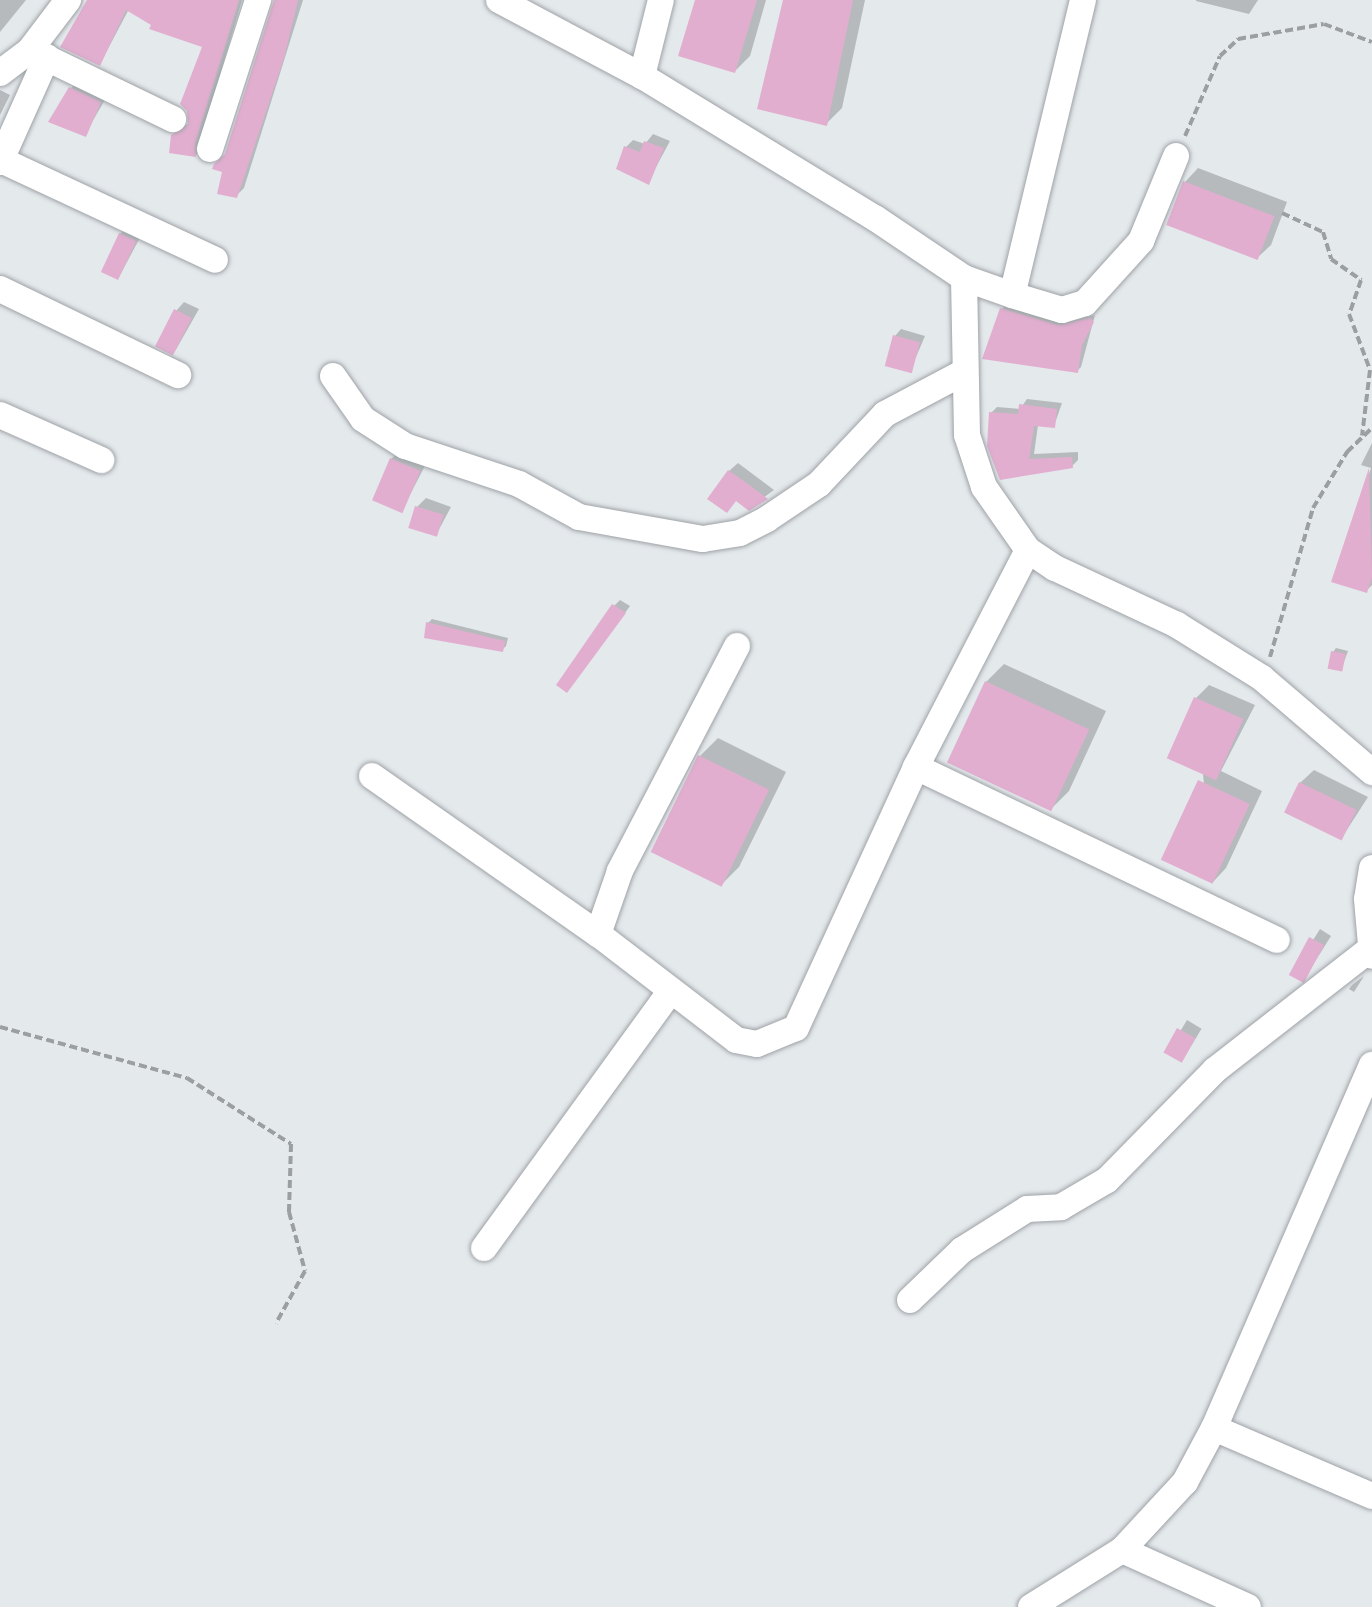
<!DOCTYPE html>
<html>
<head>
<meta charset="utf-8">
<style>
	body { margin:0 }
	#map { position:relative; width:1372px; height:1607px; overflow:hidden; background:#e4e9ec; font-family:"Nunito Sans",sans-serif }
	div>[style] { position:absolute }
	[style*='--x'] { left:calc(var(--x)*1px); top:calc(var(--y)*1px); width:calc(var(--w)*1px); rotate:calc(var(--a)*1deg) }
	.shadow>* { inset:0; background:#0003; transform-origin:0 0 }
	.building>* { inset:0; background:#e2aed0; transform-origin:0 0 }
	.path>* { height:4px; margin-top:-2px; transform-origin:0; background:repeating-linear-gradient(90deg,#9b9fa1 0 8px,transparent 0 12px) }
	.roads { filter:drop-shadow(0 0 2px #9ea2a6) drop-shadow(0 0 2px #9ea2a6) }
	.minor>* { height:26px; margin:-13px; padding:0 13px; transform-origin:13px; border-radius:13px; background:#fff }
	span { translate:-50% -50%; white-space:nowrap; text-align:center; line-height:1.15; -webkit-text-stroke:8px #fff; paint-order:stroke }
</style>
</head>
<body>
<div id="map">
	<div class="shadow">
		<div style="clip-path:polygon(0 0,26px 0,0 32px)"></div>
		<div style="clip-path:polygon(89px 0,242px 0,202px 135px,203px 147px,196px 155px,173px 135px,189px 123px,204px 46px,129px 9px,100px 64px)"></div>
		<div style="clip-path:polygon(276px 0,303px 0,244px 188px,236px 196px,227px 155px)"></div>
		<div style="clip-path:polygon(697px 0,766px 0,750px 56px,735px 71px)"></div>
		<div style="clip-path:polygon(785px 0,865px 0,842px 108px,827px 123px)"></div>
		<div style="clip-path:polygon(1258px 0,1249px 14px,1196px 1px,1196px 0)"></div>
		<div style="clip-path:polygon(80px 79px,109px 93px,85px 134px,71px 88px)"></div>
		<div style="clip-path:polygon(0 90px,10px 95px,0 115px)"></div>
		<div style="clip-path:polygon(653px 134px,670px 141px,648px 182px,626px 147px,633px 140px,645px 144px)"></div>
		<div style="clip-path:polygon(1198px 168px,1287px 202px,1271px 245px,1257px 258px,1168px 223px,1185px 182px)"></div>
		<div style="clip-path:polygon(129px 225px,143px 232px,119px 277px,120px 234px)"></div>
		<div style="clip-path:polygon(184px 302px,199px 309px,174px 353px,176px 311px)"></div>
		<div style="clip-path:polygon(1005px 305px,1063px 323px,1095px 315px,1081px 367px,1077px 371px,1002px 309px)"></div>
		<div style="clip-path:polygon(901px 329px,925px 336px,910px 371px,895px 336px)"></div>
		<div style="clip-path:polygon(1027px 399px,1062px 403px,1054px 426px,1038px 425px,1034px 454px,1078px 452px,1078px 460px,1072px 466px,1001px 478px,991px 413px,997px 407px,1020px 409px)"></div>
		<div style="clip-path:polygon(1372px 443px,1372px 585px,1366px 591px,1334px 580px,1371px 468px,1361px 465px)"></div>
		<div style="clip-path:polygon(400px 451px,427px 462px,402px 510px,391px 459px)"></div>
		<div style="clip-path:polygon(738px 463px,774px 490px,749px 508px,729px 471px)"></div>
		<div style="clip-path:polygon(426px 498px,451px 507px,436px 535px,417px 507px)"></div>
		<div style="clip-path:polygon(620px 600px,630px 606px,573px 684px,614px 606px)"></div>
		<div style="clip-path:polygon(432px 619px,508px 638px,506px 646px,502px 650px,428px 623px)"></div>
		<div style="clip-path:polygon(1336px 648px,1348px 651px,1341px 670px,1333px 652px)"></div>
		<div style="clip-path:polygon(1004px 664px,1106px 711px,1069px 791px,1051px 809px,986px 682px)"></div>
		<div style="clip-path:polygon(1209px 685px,1255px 705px,1221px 771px,1262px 791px,1226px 868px,1213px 882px,1196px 698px)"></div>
		<div style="clip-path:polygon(718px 738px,786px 772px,739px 867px,721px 885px,700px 756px)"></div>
		<div style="clip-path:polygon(1314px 770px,1368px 797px,1341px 839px,1300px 783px)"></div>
		<div style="left:1320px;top:929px;width:13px;height:53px;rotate:32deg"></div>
		<div style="clip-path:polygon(1364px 976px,1354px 992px,1349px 989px,1352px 985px)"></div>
		<div style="left:1187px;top:1020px;width:17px;height:38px;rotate:31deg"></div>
	</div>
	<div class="building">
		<div style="clip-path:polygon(87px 0,239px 0,195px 144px,196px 157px,169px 153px,171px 135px,188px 125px,187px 111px,180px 104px,202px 47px,149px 29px,151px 25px,126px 10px,100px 66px,60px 47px)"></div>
		<div style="clip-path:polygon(274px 0,298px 0,284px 58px,237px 198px,217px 194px,222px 172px,212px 169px,214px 164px,225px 154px)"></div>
		<div style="clip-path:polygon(695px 0,757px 0,735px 73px,678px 56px)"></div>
		<div style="clip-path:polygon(783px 0,853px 0,827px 126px,757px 109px)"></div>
		<div style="clip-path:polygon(69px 87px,101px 102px,86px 137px,48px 122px)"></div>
		<div style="clip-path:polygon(644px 141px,664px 148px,649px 185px,616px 169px,624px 146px,640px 152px)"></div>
		<div style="left:1183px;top:181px;width:98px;height:47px;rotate:21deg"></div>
		<div style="left:119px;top:233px;width:19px;height:43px;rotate:25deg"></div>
		<div style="clip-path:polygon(1000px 308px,1058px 325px,1090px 318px,1094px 322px,1082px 345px,1078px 373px,982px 359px)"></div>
		<div style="left:174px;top:309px;width:20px;height:42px;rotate:27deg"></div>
		<div style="left:893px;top:335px;width:28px;height:32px;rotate:15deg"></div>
		<div style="clip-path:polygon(1019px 404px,1057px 409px,1055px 428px,1034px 426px,1029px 459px,1072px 457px,1073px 468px,1000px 480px,987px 446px,989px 412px,1018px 414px)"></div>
		<div style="left:390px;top:458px;width:33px;height:46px;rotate:23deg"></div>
		<div style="clip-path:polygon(1369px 468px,1372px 577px,1367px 593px,1331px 582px)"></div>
		<div style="clip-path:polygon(728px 470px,748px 484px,768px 499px,749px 511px,736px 501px,727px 513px,707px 499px)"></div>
		<div style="left:415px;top:506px;width:30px;height:23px;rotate:17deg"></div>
		<div style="clip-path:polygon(612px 604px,626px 613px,567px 693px,556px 685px)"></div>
		<div style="clip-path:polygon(426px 622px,505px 641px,503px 652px,424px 638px)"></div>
		<div style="left:1331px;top:651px;width:15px;height:18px;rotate:11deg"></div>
		<div style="left:985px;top:681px;width:115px;height:90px;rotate:25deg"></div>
		<div style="left:1194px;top:697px;width:54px;height:67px;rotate:24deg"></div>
		<div style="left:698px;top:755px;width:79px;height:108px;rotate:26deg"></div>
		<div style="left:1198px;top:780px;width:57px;height:88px;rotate:25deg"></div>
		<div style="left:1299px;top:782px;width:64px;height:34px;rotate:26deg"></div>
		<div style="left:1309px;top:937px;width:17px;height:43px;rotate:28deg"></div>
		<div style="left:1177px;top:1028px;width:21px;height:28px;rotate:29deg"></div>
	</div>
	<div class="path">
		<div style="--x:1185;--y:136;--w:87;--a:-66.4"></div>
		<div style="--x:1220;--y:56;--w:25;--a:-43"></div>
		<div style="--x:1238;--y:39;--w:87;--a:-9.9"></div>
		<div style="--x:1324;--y:24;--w:51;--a:20.6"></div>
		<div style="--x:1282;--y:213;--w:45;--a:24.9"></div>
		<div style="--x:1323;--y:232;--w:28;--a:73"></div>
		<div style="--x:1331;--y:259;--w:37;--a:35"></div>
		<div style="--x:1361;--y:280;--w:36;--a:109"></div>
		<div style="--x:1349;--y:314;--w:60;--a:69.4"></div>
		<div style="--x:1370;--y:370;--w:66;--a:96.9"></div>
		<div style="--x:1270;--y:657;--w:155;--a:-73.9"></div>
		<div style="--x:1313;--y:508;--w:66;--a:-58.7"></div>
		<div style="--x:1347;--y:452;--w:35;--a:-44"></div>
		<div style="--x:0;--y:1027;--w:194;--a:15.3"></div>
		<div style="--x:187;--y:1078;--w:123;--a:32.4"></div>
		<div style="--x:291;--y:1144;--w:68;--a:91.7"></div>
		<div style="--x:289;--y:1212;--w:61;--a:74.8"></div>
		<div style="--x:305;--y:1271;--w:60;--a:119.1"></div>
	</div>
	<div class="roads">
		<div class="minor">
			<div style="--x:499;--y:0;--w:162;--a:28"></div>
			<div style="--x:642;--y:76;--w:273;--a:31.4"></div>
			<div style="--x:875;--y:218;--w:107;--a:34"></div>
			<div style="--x:964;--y:278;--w:51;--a:19.5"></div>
			<div style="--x:1083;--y:0;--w:303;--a:103.5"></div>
			<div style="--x:1012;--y:295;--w:52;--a:16.7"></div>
			<div style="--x:1062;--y:310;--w:24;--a:-17"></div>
			<div style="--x:1085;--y:303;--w:84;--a:-47.9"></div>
			<div style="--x:1141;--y:241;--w:92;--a:-67.6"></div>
			<div style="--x:30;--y:50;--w:159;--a:25.8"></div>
			<div style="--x:0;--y:73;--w:38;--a:-37"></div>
			<div style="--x:30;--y:50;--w:63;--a:-52.8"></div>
			<div style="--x:642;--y:76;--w:78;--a:-76"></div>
			<div style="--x:210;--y:149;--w:157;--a:-72.1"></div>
			<div style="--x:1;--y:160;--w:236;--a:25"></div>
			<div style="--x:0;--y:162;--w:115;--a:-65.9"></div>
			<div style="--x:964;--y:278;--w:157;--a:88.9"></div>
			<div style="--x:967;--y:435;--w:55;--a:71.9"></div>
			<div style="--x:984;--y:487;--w:77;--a:55.1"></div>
			<div style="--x:1028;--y:550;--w:32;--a:34"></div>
			<div style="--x:1055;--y:568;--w:135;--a:25"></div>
			<div style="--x:1177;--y:625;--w:100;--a:31.9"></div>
			<div style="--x:1262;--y:678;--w:145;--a:40.5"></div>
			<div style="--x:0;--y:289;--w:198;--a:25.8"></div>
			<div style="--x:333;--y:376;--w:52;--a:55.1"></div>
			<div style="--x:363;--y:419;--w:50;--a:32.7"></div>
			<div style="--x:405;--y:446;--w:120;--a:18.4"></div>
			<div style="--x:519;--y:484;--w:68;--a:28.8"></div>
			<div style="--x:579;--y:517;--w:126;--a:10.1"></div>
			<div style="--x:703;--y:539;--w:37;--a:-9"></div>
			<div style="--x:740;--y:533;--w:30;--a:-27"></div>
			<div style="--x:767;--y:519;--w:63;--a:-33.9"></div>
			<div style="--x:819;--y:484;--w:96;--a:-46.7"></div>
			<div style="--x:885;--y:414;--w:87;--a:-28"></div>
			<div style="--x:0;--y:415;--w:111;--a:24"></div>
			<div style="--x:737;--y:646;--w:254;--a:117.5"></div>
			<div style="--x:620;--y:871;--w:67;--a:109.2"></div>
			<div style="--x:598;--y:934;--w:174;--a:37.5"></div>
			<div style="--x:736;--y:1040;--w:21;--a:11"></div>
			<div style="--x:757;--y:1044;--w:42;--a:-22.3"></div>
			<div style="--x:796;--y:1028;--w:287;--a:-65.3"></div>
			<div style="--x:916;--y:767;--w:244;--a:-62.7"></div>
			<div style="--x:916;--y:767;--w:400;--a:25.6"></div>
			<div style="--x:372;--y:776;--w:276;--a:35"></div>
			<div style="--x:1372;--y:868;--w:31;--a:99"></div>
			<div style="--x:1367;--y:899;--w:57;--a:85"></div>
			<div style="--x:484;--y:1248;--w:318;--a:-54"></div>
			<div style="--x:910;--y:1300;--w:72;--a:-43.9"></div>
			<div style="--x:962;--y:1250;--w:77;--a:-32.2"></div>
			<div style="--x:1027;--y:1209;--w:34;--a:-3"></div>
			<div style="--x:1061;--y:1207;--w:53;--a:-30.4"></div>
			<div style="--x:1107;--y:1180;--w:154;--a:-45.5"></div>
			<div style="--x:1215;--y:1070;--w:194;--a:-37.9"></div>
			<div style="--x:1214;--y:1428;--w:172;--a:23.3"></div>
			<div style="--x:1122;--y:1550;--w:138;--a:24.3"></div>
			<div style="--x:1031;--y:1607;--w:107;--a:-32.1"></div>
			<div style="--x:1122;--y:1550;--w:93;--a:-47.2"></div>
			<div style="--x:1185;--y:1482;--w:61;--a:-61.8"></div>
			<div style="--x:1214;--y:1428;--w:396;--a:-66.5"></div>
		</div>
	</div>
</div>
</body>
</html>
